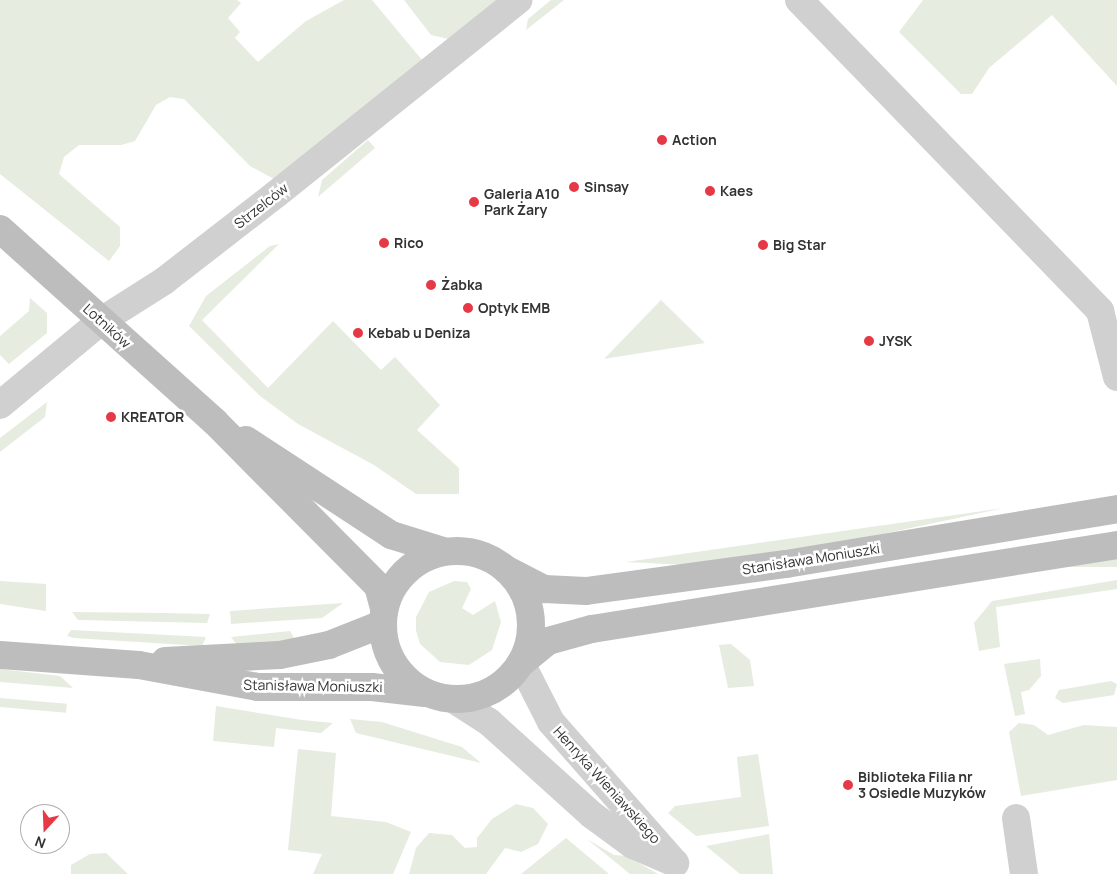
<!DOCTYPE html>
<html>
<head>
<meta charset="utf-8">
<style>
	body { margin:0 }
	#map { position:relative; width:1117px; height:874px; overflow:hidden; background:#fff; font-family:Manrope,sans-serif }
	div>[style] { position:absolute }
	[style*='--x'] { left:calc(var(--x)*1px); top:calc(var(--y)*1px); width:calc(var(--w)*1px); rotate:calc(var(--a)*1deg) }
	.green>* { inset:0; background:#e6ecdf; transform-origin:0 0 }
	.street>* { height:28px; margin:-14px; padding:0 14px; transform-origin:14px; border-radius:14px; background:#d0d0d0 }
	.secondary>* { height:28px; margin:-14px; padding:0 14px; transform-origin:14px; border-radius:14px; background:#bdbdbd }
	.secondary>.ring { margin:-14px; padding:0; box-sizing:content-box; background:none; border:28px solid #bdbdbd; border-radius:50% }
	.dots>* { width:14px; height:14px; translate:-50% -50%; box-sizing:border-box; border:2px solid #fff; border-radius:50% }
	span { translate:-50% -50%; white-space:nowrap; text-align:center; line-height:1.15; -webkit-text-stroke:5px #fff; paint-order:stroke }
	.poi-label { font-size:14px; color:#333; font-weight:700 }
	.left { translate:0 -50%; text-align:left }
	.street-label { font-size:14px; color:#333 }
	.north { position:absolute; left:20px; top:804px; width:50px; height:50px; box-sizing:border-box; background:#fff; border:1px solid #adadad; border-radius:50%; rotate:200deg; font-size:14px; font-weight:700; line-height:20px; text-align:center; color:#333 }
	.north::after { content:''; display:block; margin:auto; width:18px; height:22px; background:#e63946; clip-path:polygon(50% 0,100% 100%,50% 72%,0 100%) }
</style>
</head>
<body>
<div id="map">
	<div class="green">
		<div style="clip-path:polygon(0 0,237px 0,241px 3px,228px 18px,240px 32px,235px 38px,258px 62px,306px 21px,344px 0,372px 0,422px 60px,274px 179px,250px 166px,184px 99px,170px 97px,156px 105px,135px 141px,121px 145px,79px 145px,64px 157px,59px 174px,120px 227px,120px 246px,109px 261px,0 174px)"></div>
		<div style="clip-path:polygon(404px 0,503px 0,453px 40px,431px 35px)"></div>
		<div style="clip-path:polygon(551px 0,564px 0,526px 30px,528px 19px)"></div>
		<div style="clip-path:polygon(923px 0,1117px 0,1117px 86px,1052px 15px,989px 68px,972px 94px,961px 94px,899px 32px)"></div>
		<div style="clip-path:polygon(368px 140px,375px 148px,318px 197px,322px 180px)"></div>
		<div style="clip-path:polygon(279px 244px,202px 320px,268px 388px,333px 321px,381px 370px,395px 357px,440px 405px,417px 430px,459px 468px,459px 494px,416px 494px,374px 465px,298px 424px,260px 396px,189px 326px,206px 296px,270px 246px)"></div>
		<div style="clip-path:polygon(30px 298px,47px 313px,47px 333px,9px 364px,0 355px,0 336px,29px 311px)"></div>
		<div style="clip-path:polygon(661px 300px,705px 343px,603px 359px,604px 359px)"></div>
		<div style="clip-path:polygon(47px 402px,45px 417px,0 452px,0 438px)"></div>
		<div style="clip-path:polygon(1004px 508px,808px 550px,688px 565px,626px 562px)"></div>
		<div style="left:1117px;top:555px;width:12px;height:108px;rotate:90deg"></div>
		<div style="clip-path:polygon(1117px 580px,1117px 589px,996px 607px,1000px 647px,979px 651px,974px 623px,992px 601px)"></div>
		<div style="clip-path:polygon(0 581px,46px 584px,46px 611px,0 604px)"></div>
		<div style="clip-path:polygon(454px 581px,467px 582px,471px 589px,462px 608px,473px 615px,495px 601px,501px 622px,492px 650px,469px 665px,440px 662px,420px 644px,416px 630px,416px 617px,429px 592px)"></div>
		<div style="clip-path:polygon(343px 603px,322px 618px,231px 624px,230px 611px)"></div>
		<div style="clip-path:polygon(72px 612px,163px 613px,210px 614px,207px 623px,78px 620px)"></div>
		<div style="clip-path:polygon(71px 630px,206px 637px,202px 646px,74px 638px,67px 636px)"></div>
		<div style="clip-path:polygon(290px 631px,296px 641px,237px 645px,231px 637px)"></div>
		<div style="clip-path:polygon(731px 644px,750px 660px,754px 686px,728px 688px,719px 645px)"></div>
		<div style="clip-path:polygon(1040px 659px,1041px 676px,1029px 690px,1021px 692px,1025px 714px,1015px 716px,1004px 664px)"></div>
		<div style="clip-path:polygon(0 669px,60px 676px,73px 688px,0 682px)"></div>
		<div style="clip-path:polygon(1111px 681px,1117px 684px,1114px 695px,1063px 703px,1055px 698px,1059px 690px)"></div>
		<div style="left:0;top:698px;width:67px;height:9px;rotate:5deg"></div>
		<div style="clip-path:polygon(216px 706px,302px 720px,333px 723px,321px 733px,276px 728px,274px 747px,213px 741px)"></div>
		<div style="clip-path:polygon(350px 719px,382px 722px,462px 747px,481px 763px,356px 733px)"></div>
		<div style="clip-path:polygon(1019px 723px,1034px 725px,1048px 735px,1084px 725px,1117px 727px,1117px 780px,1021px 796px,1009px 732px)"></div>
		<div style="clip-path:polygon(298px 749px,336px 753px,331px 816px,386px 822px,411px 832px,393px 874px,313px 874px,322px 854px,288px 850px)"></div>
		<div style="clip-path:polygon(758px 754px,769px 826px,696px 836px,668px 813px,675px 806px,741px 797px,737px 757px)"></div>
		<div style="clip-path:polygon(516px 804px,533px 808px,548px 824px,538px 844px,521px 852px,505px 848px,486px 874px,409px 874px,416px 848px,429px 833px,452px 835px,465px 848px,477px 847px,477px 838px,492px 819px)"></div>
		<div style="clip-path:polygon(769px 834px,773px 874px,740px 874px,706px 846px)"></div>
		<div style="clip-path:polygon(566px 838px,609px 874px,521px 874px)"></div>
		<div style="clip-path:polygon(587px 839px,614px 855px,627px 856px,658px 874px,630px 874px)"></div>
		<div style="clip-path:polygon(106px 853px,128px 874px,71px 874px,71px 865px,90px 854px)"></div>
	</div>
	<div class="street">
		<div style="--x:799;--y:0;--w:433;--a:45.9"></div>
		<div style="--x:1100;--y:311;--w:68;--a:75.6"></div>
		<div style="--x:0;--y:405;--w:131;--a:-39.7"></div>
		<div style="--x:101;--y:321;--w:75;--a:-32.4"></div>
		<div style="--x:164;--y:281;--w:140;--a:-37.8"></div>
		<div style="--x:275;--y:195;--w:312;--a:-38.7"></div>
		<div style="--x:521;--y:663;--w:66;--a:63"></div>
		<div style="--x:551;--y:722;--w:186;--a:48.7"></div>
		<div style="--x:453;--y:699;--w:43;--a:32.6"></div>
		<div style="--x:489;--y:722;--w:139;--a:42.1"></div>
		<div style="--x:592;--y:815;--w:51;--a:36.2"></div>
		<div style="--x:633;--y:845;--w:46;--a:23.2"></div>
		<div style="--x:1016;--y:818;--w:57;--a:81.9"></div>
	</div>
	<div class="secondary">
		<div style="--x:0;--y:229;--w:289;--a:41.9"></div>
		<div style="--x:215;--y:422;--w:231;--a:45.2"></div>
		<div style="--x:378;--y:586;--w:23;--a:75"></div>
		<div style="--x:246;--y:440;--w:173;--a:33.2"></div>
		<div style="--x:391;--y:535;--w:54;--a:17.1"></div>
		<div class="ring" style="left:383px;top:551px;width:120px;height:120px"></div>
		<div style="--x:507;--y:570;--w:42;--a:27.2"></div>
		<div style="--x:544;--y:589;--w:42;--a:2.7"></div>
		<div style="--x:586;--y:591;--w:202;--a:-7.7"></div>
		<div style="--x:786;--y:564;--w:336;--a:-9.4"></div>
		<div style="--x:0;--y:655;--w:139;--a:4.1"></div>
		<div style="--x:139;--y:665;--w:121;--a:10.5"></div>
		<div style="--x:258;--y:687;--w:114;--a:0"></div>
		<div style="--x:372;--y:687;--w:53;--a:6.5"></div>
		<div style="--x:165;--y:661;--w:115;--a:-3"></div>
		<div style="--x:280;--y:655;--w:50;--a:-11.5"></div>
		<div style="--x:329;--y:645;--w:57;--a:-21.6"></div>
		<div style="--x:521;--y:663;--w:35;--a:-39"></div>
		<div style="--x:548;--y:641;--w:46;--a:-15.3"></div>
		<div style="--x:592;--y:629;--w:532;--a:-9.09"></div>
	</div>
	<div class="dots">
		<div style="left:662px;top:140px;background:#e63946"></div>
		<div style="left:574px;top:187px;background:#e63946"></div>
		<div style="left:710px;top:191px;background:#e63946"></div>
		<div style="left:474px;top:202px;background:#e63946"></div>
		<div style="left:384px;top:243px;background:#e63946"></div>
		<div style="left:763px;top:245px;background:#e63946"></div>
		<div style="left:431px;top:285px;background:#e63946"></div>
		<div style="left:468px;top:308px;background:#e63946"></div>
		<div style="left:358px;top:333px;background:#e63946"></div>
		<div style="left:869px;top:341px;background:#e63946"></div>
		<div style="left:111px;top:417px;background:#e63946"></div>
		<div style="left:848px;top:785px;background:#e63946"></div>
	</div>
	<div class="poi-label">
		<span class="left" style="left:672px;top:140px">Action</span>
		<span class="left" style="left:584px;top:187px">Sinsay</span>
		<span class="left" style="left:720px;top:191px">Kaes</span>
		<span class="left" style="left:484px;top:202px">Galeria A10<br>Park Żary</span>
		<span class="left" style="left:394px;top:243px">Rico</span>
		<span class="left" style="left:773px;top:245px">Big Star</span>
		<span class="left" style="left:441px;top:285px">Żabka</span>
		<span class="left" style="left:478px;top:308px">Optyk EMB</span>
		<span class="left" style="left:368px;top:333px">Kebab u Deniza</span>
		<span class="left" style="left:879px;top:341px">JYSK</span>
		<span class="left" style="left:121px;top:417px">KREATOR</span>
		<span class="left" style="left:858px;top:785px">Biblioteka Filia nr<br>3 Osiedle Muzyków</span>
	</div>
	<div class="street-label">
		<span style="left:261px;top:206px;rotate:-38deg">Strzelców</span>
		<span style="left:107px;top:326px;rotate:42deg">Lotników</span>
		<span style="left:811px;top:559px;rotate:-9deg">Stanisława Moniuszki</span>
		<span style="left:313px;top:686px;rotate:1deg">Stanisława Moniuszki</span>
		<span style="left:607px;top:785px;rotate:48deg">Henryka Wieniawskiego</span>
	</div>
	<div class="north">N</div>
</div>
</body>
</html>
